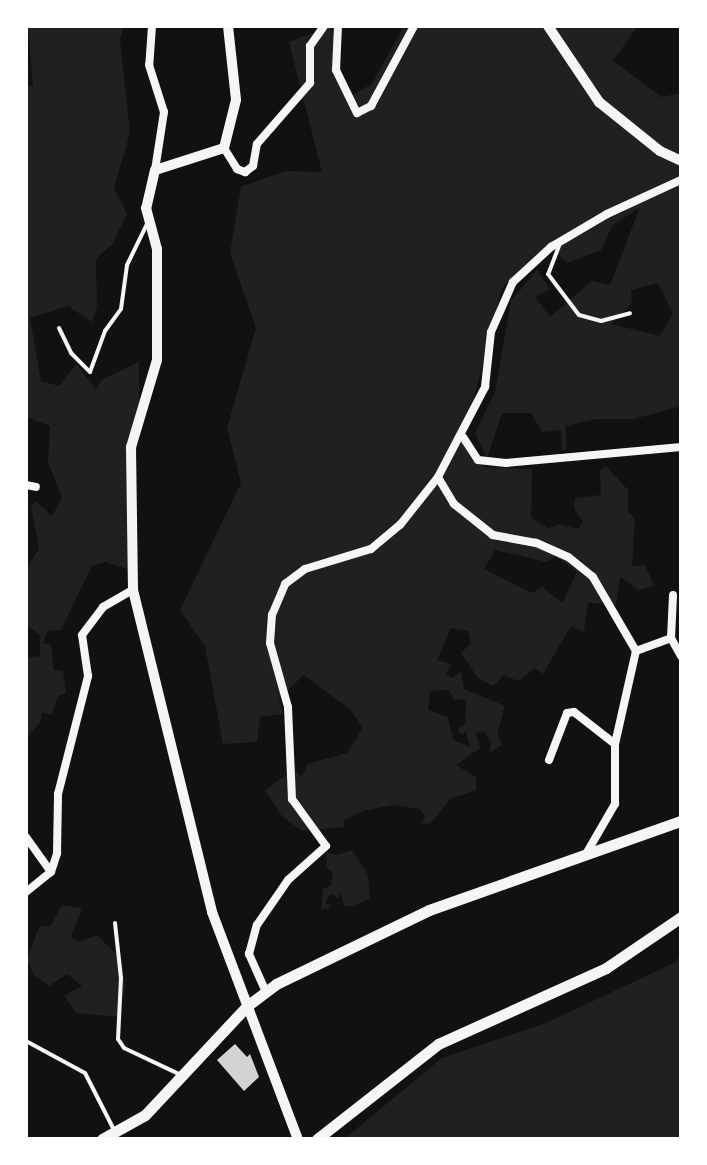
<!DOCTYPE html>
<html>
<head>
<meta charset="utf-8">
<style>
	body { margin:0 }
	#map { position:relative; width:707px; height:1165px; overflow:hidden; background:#111; font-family:"Nunito Sans",sans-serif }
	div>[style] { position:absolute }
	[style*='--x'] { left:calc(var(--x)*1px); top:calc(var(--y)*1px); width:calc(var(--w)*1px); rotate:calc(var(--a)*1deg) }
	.green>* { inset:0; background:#202020 }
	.building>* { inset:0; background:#d3d3d3 }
	.service>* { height:4px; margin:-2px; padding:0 2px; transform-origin:2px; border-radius:2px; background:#f5f5f5 }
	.minor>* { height:8px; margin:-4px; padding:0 4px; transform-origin:4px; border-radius:4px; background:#f5f5f5 }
	.tertiary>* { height:10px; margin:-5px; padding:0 5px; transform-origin:5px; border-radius:5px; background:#f5f5f5 }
	.secondary>* { height:11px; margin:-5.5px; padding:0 5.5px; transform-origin:5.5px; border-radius:5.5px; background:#f5f5f5 }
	span { translate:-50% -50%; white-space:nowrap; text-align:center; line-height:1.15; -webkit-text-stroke:7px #fff; paint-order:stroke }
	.frame { position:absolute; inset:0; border:28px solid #fff; pointer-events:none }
</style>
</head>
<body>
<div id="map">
	<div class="green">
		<div style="clip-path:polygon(28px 26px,124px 26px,120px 40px,130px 133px,114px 188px,127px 214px,113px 243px,96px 259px,97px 307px,92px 322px,68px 306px,30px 318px,41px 381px,59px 386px,76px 364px,96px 389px,103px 379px,139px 362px,139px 415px,128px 569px,105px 562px,92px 566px,61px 630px,47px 631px,43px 644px,51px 645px,54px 670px,63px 671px,66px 693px,58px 696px,52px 715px,42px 712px,40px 723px,26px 738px,26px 664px,27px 658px,40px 656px,40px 635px,29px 627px,26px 614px,26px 570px,39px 548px,31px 507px,36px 501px,52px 516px,62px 498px,48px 462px,50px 426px,26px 417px,26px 85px,33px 86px)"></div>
		<div style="clip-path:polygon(evenodd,331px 26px,348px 97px,372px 84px,404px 26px,638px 26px,613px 61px,661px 97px,681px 93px,681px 406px,634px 419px,597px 419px,565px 426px,567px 449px,562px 451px,561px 430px,542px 432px,531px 413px,502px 413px,487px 458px,475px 433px,495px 392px,511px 301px,537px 270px,550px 289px,535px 297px,550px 317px,592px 281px,610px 285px,640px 207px,612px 226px,601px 250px,567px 263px,548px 244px,502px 288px,465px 432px,484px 467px,532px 469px,531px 518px,549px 529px,557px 524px,578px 529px,583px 522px,574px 508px,575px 498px,601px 495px,600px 471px,606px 466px,628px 490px,628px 512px,635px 519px,632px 566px,645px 565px,654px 586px,638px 590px,620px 577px,616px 604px,588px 603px,584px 632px,571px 626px,543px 674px,536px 668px,518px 681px,504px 675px,493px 686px,478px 678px,461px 653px,471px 643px,468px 631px,451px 628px,437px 660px,452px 664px,445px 674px,452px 678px,461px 671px,464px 689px,505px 706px,497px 734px,502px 745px,489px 754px,491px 742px,484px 732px,476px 733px,480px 748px,456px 765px,476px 777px,476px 790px,450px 799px,430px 824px,421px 823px,425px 817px,420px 809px,393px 805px,363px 811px,344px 820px,344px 827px,302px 831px,281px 815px,265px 790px,295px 769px,301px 777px,308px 764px,347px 753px,363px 728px,350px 709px,304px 675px,279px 698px,283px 714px,260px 717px,257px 742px,223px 744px,205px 646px,180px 610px,241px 483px,227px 428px,256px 328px,230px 253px,241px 187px,285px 171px,322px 172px,289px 42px,331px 26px,658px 283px,673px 314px,660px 336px,611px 324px,632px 303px,631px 290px,658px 283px,331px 26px,495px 550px,547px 562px,555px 556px,577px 571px,563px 603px,542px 587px,532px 593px,484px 569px,495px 550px,331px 26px,449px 690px,454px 700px,466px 699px,465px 724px,457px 730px,462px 735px,466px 731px,470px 747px,453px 740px,448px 717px,428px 710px,430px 691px,449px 690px)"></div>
		<div style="clip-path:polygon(352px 850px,368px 875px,370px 899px,349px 907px,344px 905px,341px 893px,338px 898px,330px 894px,325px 903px,332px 906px,321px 910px,323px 889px,331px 885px,333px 873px,327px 867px,326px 852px,337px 855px)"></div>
		<div style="clip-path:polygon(62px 905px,82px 908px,71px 937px,80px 942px,97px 935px,122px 960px,125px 989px,119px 1017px,77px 1013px,64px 996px,82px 986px,67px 974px,49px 986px,34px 975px,27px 960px,39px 927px,51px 925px)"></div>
		<div style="clip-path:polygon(681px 952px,681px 1139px,344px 1139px,442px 1058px,546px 1023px,676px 962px)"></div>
	</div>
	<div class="building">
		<div style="clip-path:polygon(235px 1044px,247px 1057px,250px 1054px,259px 1077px,244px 1091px,217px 1060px)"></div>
	</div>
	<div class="service">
		<div style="--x:559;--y:246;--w:30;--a:111"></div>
		<div style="--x:548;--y:274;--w:51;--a:52.9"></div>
		<div style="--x:579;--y:315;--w:23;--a:15"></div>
		<div style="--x:601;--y:321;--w:30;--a:-15"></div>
		<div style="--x:59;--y:328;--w:28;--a:64"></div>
		<div style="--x:71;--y:353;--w:27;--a:45"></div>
		<div style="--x:90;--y:372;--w:44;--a:-69.9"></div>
		<div style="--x:105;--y:331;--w:27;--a:-54"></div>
		<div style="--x:121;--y:309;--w:44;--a:-82.2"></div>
		<div style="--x:127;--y:265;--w:48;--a:-64"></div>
		<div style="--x:115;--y:923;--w:55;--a:83.8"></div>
		<div style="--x:121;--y:978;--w:61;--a:92.8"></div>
		<div style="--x:118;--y:1039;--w:11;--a:56"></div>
		<div style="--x:124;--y:1048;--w:61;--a:25.3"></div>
		<div style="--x:26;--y:1041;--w:67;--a:28.5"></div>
		<div style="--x:85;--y:1073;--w:64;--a:63"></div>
	</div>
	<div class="minor">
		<div style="--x:152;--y:26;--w:39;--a:94"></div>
		<div style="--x:149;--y:65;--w:49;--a:72.3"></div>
		<div style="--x:164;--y:112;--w:59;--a:98.8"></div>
		<div style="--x:338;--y:26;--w:44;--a:92.6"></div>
		<div style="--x:336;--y:70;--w:48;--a:64"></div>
		<div style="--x:357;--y:113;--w:16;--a:-27"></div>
		<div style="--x:371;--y:106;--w:91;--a:-61.7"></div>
		<div style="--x:224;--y:148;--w:25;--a:58"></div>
		<div style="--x:237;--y:169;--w:9;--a:21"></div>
		<div style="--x:245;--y:172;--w:10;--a:-37"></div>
		<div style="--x:253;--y:166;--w:22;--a:-80"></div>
		<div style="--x:257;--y:144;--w:81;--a:-49"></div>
		<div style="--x:310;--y:83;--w:37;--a:-90"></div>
		<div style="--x:310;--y:46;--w:24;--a:-55"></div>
		<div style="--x:463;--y:437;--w:27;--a:57"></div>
		<div style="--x:478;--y:460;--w:28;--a:6"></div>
		<div style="--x:506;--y:463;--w:176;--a:-5.2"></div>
		<div style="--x:26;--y:485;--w:10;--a:11"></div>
		<div style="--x:671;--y:638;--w:43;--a:-87.3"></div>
		<div style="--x:636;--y:651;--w:37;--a:-20"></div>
		<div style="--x:671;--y:638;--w:21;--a:61"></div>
		<div style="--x:549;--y:760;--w:50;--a:-69"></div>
		<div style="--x:567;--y:713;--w:7;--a:-8"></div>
		<div style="--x:574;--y:712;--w:52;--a:38"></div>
		<div style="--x:26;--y:837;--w:43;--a:54.5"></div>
		<div style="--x:586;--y:854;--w:58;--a:-59.9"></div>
		<div style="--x:615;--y:804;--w:60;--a:-90"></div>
		<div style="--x:615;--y:744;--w:95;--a:-77.3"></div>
		<div style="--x:636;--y:651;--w:86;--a:-120.2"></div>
		<div style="--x:593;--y:577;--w:32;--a:-141"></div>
		<div style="--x:568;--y:557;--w:35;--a:-156"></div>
		<div style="--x:536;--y:543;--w:44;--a:-169.5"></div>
		<div style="--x:493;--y:535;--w:50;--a:-141.5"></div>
		<div style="--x:454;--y:504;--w:31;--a:-121"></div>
		<div style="--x:438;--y:477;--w:102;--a:-62.4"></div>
		<div style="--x:485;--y:387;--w:55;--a:-83.8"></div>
		<div style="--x:491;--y:332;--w:55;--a:-66.3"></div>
		<div style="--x:513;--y:282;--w:52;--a:-42.6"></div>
		<div style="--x:551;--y:247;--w:65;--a:-30.5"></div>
		<div style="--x:607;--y:214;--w:81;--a:-24.7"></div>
		<div style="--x:26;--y:892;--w:32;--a:-39"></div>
		<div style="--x:51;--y:872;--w:20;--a:-72"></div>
		<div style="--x:57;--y:853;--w:59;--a:-89"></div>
		<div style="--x:58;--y:794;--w:122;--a:-75.7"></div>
		<div style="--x:88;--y:676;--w:41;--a:-98.3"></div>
		<div style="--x:82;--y:635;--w:35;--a:-53"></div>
		<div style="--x:103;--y:607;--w:34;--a:-30"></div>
		<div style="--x:266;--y:992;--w:42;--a:-114.1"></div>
		<div style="--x:249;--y:954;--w:30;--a:-75"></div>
		<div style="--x:257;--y:925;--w:55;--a:-55.4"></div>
		<div style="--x:288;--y:880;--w:51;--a:-41.8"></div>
		<div style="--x:326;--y:846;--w:58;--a:-125.9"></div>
		<div style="--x:292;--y:799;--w:92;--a:-92.5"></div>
		<div style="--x:288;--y:707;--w:66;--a:-105.7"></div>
		<div style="--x:270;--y:643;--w:28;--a:-86"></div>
		<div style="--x:272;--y:615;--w:34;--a:-67"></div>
		<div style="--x:285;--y:584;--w:25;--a:-37"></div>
		<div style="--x:305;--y:569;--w:69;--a:-16.9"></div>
		<div style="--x:371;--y:549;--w:38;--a:-40"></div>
		<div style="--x:400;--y:525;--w:61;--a:-51.6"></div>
	</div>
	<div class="tertiary">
		<div style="--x:228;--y:26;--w:74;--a:83.8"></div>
		<div style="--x:236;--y:100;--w:49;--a:104"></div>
		<div style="--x:224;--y:148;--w:72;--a:162.3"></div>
		<div style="--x:155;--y:170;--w:39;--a:103"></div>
		<div style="--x:146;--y:208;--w:42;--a:75"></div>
		<div style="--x:157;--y:249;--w:111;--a:90"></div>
		<div style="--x:157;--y:360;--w:91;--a:106.6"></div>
		<div style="--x:131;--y:447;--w:143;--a:89.2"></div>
		<div style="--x:133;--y:590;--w:332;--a:76.2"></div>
		<div style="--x:212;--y:912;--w:243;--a:69.3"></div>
		<div style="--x:548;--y:26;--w:92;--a:56.1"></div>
		<div style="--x:599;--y:102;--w:78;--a:38.8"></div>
		<div style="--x:660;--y:151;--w:23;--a:25"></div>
	</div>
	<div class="secondary">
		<div style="--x:102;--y:1139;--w:49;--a:-29.2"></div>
		<div style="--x:145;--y:1115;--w:149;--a:-46.9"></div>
		<div style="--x:247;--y:1006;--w:36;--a:-37"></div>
		<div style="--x:276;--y:984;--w:170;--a:-25.8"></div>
		<div style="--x:429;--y:910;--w:267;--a:-19.5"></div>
		<div style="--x:317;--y:1139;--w:154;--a:-38.1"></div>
		<div style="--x:438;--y:1044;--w:184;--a:-24.3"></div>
		<div style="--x:606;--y:968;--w:91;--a:-34.2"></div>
	</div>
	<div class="frame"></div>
</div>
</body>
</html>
